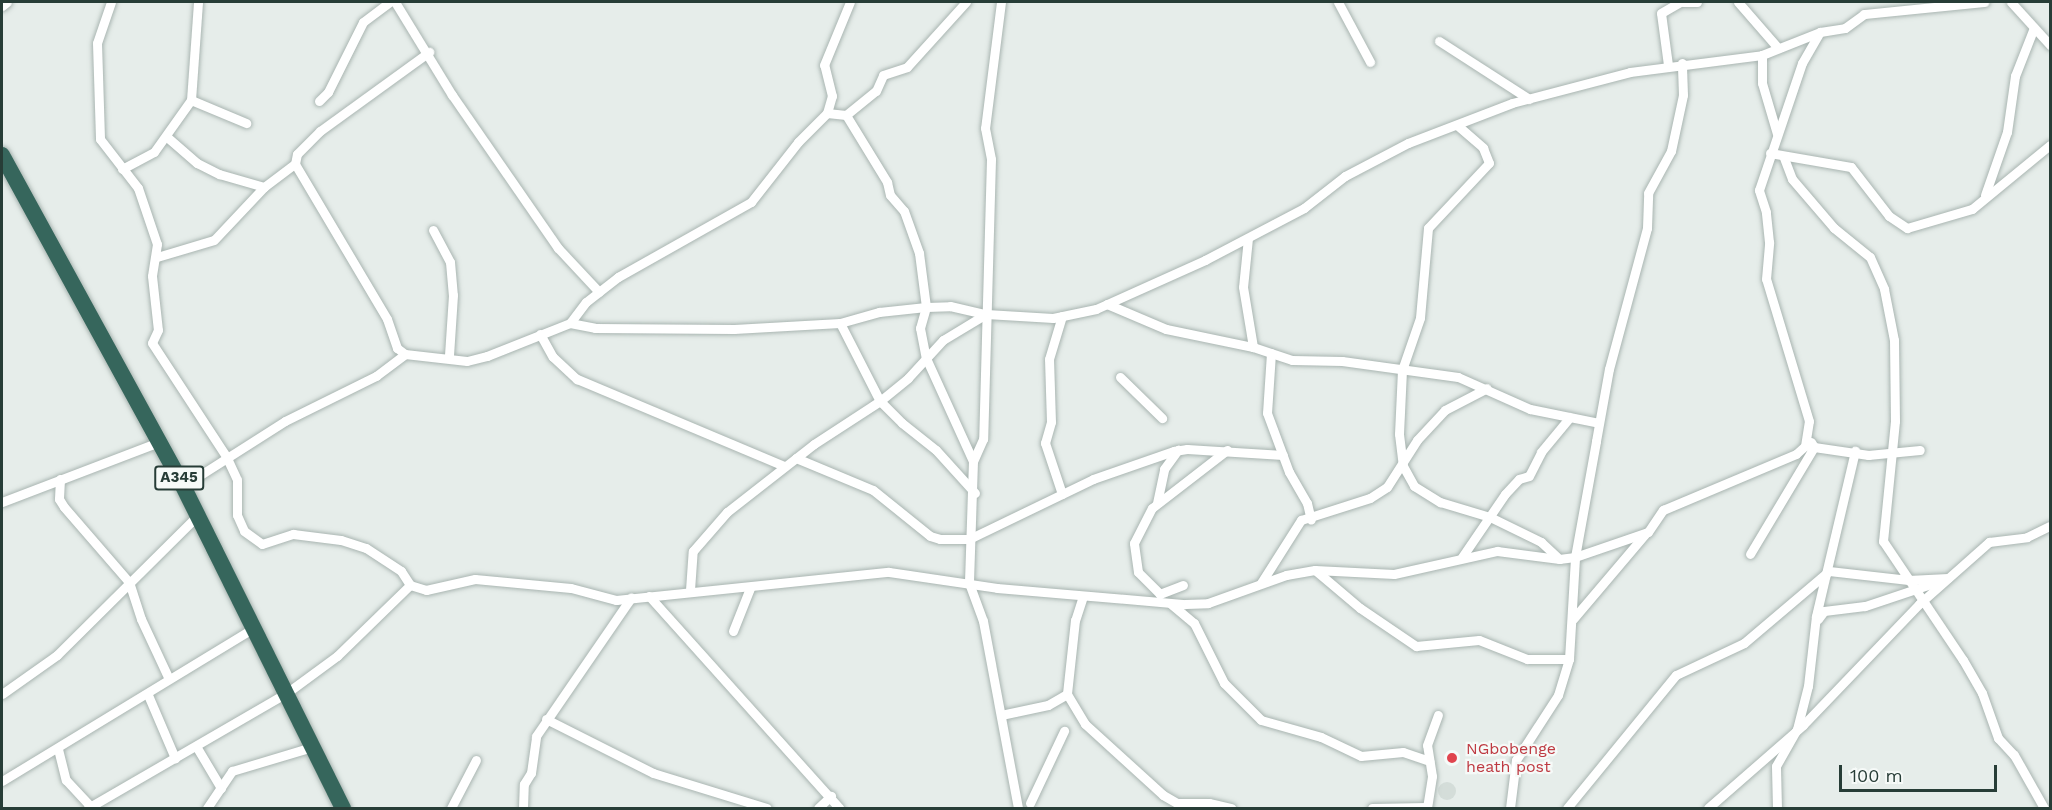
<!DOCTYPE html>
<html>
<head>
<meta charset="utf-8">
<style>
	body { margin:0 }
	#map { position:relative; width:2052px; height:810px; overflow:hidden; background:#e6edea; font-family:"Work Sans",sans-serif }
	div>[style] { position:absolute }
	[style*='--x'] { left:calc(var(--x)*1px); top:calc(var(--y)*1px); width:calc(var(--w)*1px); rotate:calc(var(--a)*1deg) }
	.built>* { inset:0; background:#d4ddd9 }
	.round { border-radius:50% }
	.roads { filter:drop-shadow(0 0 2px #a9b5b1) drop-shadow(0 0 2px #a9b5b1) }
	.street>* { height:9px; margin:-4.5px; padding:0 4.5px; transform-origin:4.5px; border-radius:4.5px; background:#fff }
	.highway>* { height:16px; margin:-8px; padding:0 8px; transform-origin:8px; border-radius:8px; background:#36665c }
	.dots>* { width:16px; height:16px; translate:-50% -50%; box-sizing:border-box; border:3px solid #f6faf8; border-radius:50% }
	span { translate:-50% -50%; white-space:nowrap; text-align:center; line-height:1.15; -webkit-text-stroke:4.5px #f6faf8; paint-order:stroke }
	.shield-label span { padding:2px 4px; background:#f6faf8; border:2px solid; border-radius:4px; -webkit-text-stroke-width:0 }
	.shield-label { font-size:15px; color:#273d37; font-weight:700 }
	.health-label { font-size:16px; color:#be3a42 }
	.left { translate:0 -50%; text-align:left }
	.frame { position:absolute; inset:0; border:3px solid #273d37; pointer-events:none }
	.scale { position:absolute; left:1839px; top:765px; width:158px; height:27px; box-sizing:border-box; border:3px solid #273d37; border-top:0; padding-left:8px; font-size:18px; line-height:21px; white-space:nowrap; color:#273d37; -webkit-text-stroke:4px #f6faf8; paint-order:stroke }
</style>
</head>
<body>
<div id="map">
	<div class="built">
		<div class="round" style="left:1438px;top:782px;width:18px;height:18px"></div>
	</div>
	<div class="roads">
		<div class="street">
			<div style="--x:111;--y:2;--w:43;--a:108.9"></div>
			<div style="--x:97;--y:43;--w:96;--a:88.2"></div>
			<div style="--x:100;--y:139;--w:62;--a:52.2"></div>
			<div style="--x:138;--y:188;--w:59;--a:71.3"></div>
			<div style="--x:157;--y:244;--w:32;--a:99"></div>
			<div style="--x:152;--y:276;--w:54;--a:83.7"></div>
			<div style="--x:158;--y:330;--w:14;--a:115"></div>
			<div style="--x:152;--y:343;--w:135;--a:56.8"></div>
			<div style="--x:226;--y:456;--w:26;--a:65"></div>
			<div style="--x:237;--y:480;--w:35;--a:90"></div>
			<div style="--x:237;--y:515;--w:17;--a:66"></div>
			<div style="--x:244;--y:531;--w:22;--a:36"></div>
			<div style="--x:262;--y:544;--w:33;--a:-18"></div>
			<div style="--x:293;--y:534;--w:48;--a:7.1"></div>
			<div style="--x:341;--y:540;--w:26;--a:18"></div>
			<div style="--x:366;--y:548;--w:42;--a:33.3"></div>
			<div style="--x:401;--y:571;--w:17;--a:57"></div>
			<div style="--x:395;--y:2;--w:109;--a:58.5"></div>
			<div style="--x:452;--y:95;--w:186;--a:55.3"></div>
			<div style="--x:558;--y:248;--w:60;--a:47"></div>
			<div style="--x:1001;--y:2;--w:127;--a:97.2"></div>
			<div style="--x:985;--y:128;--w:32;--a:79"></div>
			<div style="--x:991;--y:159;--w:280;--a:91.6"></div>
			<div style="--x:983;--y:439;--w:24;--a:114"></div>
			<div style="--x:973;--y:461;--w:122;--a:91.9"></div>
			<div style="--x:969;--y:583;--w:40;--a:69.8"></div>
			<div style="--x:983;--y:621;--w:190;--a:79.4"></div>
			<div style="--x:1338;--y:2;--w:68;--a:61.9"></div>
			<div style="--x:1683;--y:2;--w:14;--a:0"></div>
			<div style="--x:1738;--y:2;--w:61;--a:49"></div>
			<div style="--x:2011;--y:2;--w:58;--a:47.8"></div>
			<div style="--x:2;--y:6;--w:6;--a:-39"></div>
			<div style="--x:1439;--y:41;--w:107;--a:32.8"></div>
			<div style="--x:1762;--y:55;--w:28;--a:90"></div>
			<div style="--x:1762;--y:83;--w:53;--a:73.6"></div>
			<div style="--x:1668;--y:65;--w:52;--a:-97.7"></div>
			<div style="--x:1661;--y:13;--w:22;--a:-30"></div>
			<div style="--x:191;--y:100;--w:60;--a:22.7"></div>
			<div style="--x:319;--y:101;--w:13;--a:-45"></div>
			<div style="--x:328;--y:92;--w:78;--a:-63.4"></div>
			<div style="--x:363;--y:22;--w:34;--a:-37"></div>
			<div style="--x:827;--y:113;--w:19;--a:6"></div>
			<div style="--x:846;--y:115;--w:79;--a:58.5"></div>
			<div style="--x:887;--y:182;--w:13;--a:77"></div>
			<div style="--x:890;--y:195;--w:21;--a:49"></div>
			<div style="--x:904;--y:211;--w:45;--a:70.3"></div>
			<div style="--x:919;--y:253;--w:54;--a:82.6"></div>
			<div style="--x:926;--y:307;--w:24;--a:-2"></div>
			<div style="--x:950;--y:306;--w:37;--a:13"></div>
			<div style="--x:986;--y:314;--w:67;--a:3.4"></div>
			<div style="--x:1053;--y:318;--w:44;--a:-11.8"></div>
			<div style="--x:1096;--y:309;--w:120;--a:-24.2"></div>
			<div style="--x:1205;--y:260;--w:112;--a:-27.7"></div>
			<div style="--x:1304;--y:208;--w:52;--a:-38"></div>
			<div style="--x:1345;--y:176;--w:71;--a:-27.6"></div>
			<div style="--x:1408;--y:143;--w:111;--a:-21"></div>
			<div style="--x:1512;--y:103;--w:122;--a:-14.7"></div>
			<div style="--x:1630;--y:72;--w:133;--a:-7.3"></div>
			<div style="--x:1762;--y:55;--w:62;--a:-21.6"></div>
			<div style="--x:846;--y:115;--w:38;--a:-39"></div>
			<div style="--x:876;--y:91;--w:17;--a:-66"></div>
			<div style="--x:883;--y:75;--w:25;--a:-18"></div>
			<div style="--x:907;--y:67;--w:88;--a:-47.8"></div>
			<div style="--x:1457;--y:125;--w:35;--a:41"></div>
			<div style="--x:1483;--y:148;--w:16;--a:68"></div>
			<div style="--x:1489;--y:163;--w:89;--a:133.2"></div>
			<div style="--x:1428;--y:228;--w:90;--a:95.1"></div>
			<div style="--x:1420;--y:318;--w:55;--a:109.1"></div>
			<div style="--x:1402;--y:370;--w:64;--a:92.7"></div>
			<div style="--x:1399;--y:434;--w:32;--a:83"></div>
			<div style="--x:1403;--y:466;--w:23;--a:61"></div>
			<div style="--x:1414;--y:486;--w:31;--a:32"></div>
			<div style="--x:1440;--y:502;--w:52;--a:16.7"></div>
			<div style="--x:1490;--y:517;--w:57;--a:26.1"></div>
			<div style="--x:1541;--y:542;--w:22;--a:43"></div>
			<div style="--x:167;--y:137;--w:40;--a:41"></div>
			<div style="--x:197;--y:163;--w:25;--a:27"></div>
			<div style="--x:219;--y:174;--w:47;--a:16.1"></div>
			<div style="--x:1770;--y:153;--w:82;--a:9.8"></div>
			<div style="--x:1851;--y:167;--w:62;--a:52.2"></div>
			<div style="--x:1889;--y:216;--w:22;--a:34"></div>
			<div style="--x:1907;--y:228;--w:68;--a:-16.3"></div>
			<div style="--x:1972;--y:209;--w:101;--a:-39.4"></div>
			<div style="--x:1784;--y:158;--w:22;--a:69"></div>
			<div style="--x:1792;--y:179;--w:65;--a:49.4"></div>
			<div style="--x:1834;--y:228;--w:46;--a:38.9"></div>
			<div style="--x:1870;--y:257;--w:35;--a:66"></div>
			<div style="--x:1884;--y:289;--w:52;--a:78.9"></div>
			<div style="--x:1894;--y:340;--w:81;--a:89.3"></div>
			<div style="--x:1895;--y:421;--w:121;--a:95.7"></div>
			<div style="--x:1883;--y:541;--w:143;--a:56.1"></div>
			<div style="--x:1963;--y:660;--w:38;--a:60"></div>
			<div style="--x:1982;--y:693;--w:48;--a:70.4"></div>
			<div style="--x:1998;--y:738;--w:23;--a:47"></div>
			<div style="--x:2014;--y:755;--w:61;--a:60.5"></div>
			<div style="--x:295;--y:164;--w:180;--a:59.3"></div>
			<div style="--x:387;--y:319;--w:31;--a:71"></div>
			<div style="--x:397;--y:348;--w:10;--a:37"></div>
			<div style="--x:405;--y:354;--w:62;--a:6.4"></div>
			<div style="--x:467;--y:361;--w:21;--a:-14"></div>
			<div style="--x:487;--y:356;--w:89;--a:-21.7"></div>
			<div style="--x:570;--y:323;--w:26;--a:-53"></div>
			<div style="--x:586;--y:302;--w:41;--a:-38"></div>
			<div style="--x:618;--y:277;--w:153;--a:-29.4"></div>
			<div style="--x:751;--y:202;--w:76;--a:-51.9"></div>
			<div style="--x:798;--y:142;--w:41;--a:-45"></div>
			<div style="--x:827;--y:113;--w:18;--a:-74"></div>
			<div style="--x:832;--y:96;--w:32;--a:-104"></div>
			<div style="--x:824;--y:65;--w:68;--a:-67.6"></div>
			<div style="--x:122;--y:169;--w:36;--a:-28"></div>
			<div style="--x:154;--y:152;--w:64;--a:-54.6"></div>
			<div style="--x:191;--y:100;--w:98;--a:-85.9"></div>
			<div style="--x:1985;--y:195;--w:67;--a:-70.8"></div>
			<div style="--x:2007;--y:132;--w:57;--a:-81.9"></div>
			<div style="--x:2015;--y:76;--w:49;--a:-68.6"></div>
			<div style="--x:433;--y:230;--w:36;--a:62"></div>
			<div style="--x:450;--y:262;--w:33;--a:85"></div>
			<div style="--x:453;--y:295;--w:61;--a:93.8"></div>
			<div style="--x:1248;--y:238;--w:49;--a:95.8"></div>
			<div style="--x:1243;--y:287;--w:61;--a:80.5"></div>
			<div style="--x:157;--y:257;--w:59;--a:-16.6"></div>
			<div style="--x:214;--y:240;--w:73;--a:-46.7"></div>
			<div style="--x:264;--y:187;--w:39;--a:-37"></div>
			<div style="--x:295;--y:164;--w:10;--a:-79"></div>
			<div style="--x:297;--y:154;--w:33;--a:-45"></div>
			<div style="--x:320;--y:131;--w:135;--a:-35.9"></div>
			<div style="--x:1107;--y:304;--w:64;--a:23"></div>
			<div style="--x:1166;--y:329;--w:89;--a:11.7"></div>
			<div style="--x:1253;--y:347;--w:41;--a:18.4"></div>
			<div style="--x:1292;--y:360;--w:50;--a:1.1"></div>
			<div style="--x:1342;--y:361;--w:117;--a:7.9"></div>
			<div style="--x:1458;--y:377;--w:79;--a:24"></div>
			<div style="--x:1530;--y:409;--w:70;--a:11.5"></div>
			<div style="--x:570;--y:323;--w:25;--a:11"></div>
			<div style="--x:595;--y:328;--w:139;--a:0.4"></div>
			<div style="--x:734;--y:329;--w:106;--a:-3.2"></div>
			<div style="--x:840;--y:323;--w:41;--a:-15.8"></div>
			<div style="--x:879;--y:312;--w:47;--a:-6.1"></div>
			<div style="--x:926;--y:307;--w:22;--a:106"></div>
			<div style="--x:920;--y:328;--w:31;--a:79"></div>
			<div style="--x:926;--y:358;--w:113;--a:65.5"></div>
			<div style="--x:840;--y:323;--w:88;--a:62.9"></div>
			<div style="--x:880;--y:401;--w:31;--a:45"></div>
			<div style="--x:902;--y:423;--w:43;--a:38.5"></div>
			<div style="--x:936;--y:450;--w:58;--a:47.8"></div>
			<div style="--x:540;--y:334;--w:26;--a:61"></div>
			<div style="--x:553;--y:357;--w:33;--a:43"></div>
			<div style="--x:577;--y:379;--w:225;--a:22.8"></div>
			<div style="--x:1271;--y:353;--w:60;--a:93.8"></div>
			<div style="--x:1267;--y:413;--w:63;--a:69.6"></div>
			<div style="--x:1289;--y:472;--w:36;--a:60"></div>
			<div style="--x:1307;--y:503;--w:17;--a:77"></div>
			<div style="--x:1120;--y:377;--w:59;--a:44.3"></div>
			<div style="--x:1811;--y:442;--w:6;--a:59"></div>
			<div style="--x:1814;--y:447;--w:55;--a:8.4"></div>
			<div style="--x:1868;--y:455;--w:52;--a:-5.5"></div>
			<div style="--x:796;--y:458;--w:83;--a:22.6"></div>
			<div style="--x:873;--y:490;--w:73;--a:38.9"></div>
			<div style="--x:930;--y:536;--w:10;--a:17"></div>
			<div style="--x:940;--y:539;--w:29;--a:0"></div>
			<div style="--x:969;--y:539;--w:138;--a:-25.8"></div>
			<div style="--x:1093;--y:479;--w:86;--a:-19.1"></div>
			<div style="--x:1174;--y:451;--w:13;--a:-9"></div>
			<div style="--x:1187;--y:449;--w:96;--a:3.6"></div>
			<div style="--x:60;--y:479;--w:20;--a:93"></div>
			<div style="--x:59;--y:499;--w:9;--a:58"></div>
			<div style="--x:64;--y:507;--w:99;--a:49.1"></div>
			<div style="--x:129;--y:582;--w:39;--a:72"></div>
			<div style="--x:141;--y:619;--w:64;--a:65"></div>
			<div style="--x:183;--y:486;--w:121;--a:-32.5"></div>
			<div style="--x:285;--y:421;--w:102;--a:-26.3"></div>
			<div style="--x:376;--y:376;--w:36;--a:-37"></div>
			<div style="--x:1062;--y:494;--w:54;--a:-108.4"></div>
			<div style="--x:1045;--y:443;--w:22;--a:-74"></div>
			<div style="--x:1051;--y:422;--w:63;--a:-91.8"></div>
			<div style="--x:1049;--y:359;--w:45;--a:-73.2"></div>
			<div style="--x:2;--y:502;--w:168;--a:-20.9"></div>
			<div style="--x:1157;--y:503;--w:35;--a:-78"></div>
			<div style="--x:1164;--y:469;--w:24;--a:-54"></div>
			<div style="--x:1750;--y:554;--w:125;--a:-59.1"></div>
			<div style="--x:1462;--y:557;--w:76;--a:-55.7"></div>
			<div style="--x:1505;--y:494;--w:21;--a:-47"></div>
			<div style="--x:1519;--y:479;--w:10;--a:-17"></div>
			<div style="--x:1529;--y:476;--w:27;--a:-63"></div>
			<div style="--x:1541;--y:452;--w:45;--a:-50.4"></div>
			<div style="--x:1315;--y:570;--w:59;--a:40.2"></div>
			<div style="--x:1360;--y:608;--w:68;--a:34.2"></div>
			<div style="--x:1416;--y:646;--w:63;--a:-5.4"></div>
			<div style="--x:1479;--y:640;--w:52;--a:21.6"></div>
			<div style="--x:1527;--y:659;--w:42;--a:0"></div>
			<div style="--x:1261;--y:583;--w:75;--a:-57.6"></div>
			<div style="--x:1301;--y:520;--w:72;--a:-17.7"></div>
			<div style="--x:1370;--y:498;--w:20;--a:-33"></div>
			<div style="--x:1387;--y:487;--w:56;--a:-57.4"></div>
			<div style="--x:1417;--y:440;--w:41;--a:-47"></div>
			<div style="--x:1445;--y:410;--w:47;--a:-27.6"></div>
			<div style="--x:1183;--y:585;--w:25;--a:159"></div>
			<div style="--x:1160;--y:594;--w:31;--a:-135"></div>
			<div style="--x:1138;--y:572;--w:29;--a:-98"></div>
			<div style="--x:1134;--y:543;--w:39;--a:-63"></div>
			<div style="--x:1152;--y:508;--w:95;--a:-37.7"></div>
			<div style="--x:690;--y:590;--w:39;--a:-86"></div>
			<div style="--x:693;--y:551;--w:52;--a:-48.9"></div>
			<div style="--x:727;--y:512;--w:110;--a:-38"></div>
			<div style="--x:814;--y:444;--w:79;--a:-33.1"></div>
			<div style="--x:880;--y:401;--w:36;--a:-39"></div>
			<div style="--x:908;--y:378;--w:52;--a:-47.4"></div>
			<div style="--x:943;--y:340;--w:50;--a:-31.2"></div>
			<div style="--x:649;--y:596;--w:285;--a:48.1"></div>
			<div style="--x:1083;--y:596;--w:25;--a:108"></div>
			<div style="--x:1075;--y:620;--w:74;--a:96.2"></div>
			<div style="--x:1067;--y:694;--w:35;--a:59"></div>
			<div style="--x:1085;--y:724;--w:105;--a:42.3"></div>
			<div style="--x:1163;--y:795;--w:16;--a:30"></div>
			<div style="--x:1177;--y:803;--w:32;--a:0"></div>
			<div style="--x:1209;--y:803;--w:23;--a:13"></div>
			<div style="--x:1171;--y:604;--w:30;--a:40"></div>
			<div style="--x:1194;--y:623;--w:67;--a:63.4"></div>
			<div style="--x:1224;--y:683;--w:52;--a:45"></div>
			<div style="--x:1261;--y:720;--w:62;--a:15.8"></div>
			<div style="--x:1321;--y:737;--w:44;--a:25.4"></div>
			<div style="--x:1361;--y:756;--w:42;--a:-5.4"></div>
			<div style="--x:1403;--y:752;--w:28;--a:19"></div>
			<div style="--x:1573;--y:619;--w:113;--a:-49.7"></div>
			<div style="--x:1818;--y:619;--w:10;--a:-53"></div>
			<div style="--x:1824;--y:611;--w:41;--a:-7"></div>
			<div style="--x:1865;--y:606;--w:76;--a:-18.4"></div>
			<div style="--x:733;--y:631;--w:46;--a:-68.4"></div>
			<div style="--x:2;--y:694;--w:67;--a:-35.3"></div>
			<div style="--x:57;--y:655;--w:197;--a:-44.8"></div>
			<div style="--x:148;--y:695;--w:69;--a:66.8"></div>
			<div style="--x:1001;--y:715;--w:48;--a:-12"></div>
			<div style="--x:1048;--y:705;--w:22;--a:-30"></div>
			<div style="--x:546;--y:719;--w:120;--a:26.8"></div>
			<div style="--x:653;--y:773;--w:119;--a:17.1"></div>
			<div style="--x:196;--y:746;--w:49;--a:59.2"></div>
			<div style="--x:58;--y:749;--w:32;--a:76"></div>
			<div style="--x:66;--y:780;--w:37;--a:47"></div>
			<div style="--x:2;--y:781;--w:295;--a:-31.3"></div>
			<div style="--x:1030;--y:803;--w:80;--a:-64.7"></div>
			<div style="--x:88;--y:808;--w:231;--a:-30.1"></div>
			<div style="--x:288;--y:692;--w:61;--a:-36.3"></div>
			<div style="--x:337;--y:656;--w:102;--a:-44.2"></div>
			<div style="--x:410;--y:585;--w:17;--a:17"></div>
			<div style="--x:426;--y:590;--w:50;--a:-12.7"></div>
			<div style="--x:475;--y:579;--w:96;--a:5.4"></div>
			<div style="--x:571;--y:588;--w:47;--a:14.9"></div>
			<div style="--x:616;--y:600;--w:274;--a:-5.9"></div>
			<div style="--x:889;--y:572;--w:109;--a:8.4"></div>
			<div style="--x:997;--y:588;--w:189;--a:4.9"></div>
			<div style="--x:1185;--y:604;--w:23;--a:-2"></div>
			<div style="--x:1208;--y:603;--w:83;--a:-19.7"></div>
			<div style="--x:1286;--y:575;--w:29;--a:-10"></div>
			<div style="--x:1315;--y:570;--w:79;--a:2.9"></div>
			<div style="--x:1394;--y:574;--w:106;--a:-12.6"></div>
			<div style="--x:1497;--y:551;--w:63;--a:7.4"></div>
			<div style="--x:1559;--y:559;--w:16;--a:-7"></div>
			<div style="--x:1575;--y:557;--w:77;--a:-18.9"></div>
			<div style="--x:1648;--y:532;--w:27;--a:-56"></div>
			<div style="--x:1663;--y:510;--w:144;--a:-22.8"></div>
			<div style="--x:1796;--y:454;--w:12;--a:-42"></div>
			<div style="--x:1805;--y:446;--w:25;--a:-81"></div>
			<div style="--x:1809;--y:421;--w:148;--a:-106.8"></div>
			<div style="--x:1766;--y:279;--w:37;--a:-85"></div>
			<div style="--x:1769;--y:242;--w:30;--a:-96"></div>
			<div style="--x:1766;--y:212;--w:23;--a:-108"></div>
			<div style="--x:1759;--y:190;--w:134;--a:-71.3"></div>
			<div style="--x:1802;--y:63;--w:36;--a:-60"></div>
			<div style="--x:1820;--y:32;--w:25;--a:-9"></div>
			<div style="--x:1845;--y:28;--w:24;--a:-36"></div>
			<div style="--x:1864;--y:14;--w:121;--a:-5.7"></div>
			<div style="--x:207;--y:808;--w:45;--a:-56"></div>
			<div style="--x:232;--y:771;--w:84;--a:-16.7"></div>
			<div style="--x:451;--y:808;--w:54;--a:-62.5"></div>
			<div style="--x:523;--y:808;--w:24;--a:-88"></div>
			<div style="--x:524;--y:784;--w:13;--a:-58"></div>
			<div style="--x:531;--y:773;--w:37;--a:-82"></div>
			<div style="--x:536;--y:736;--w:168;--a:-55.5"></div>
			<div style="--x:818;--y:808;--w:18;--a:-43"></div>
			<div style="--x:1372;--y:808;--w:55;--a:-1"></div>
			<div style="--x:1427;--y:808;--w:32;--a:-81"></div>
			<div style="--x:1432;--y:776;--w:31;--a:-99"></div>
			<div style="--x:1427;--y:745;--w:32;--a:-70"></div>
			<div style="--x:1510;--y:808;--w:48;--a:-82.9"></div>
			<div style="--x:1516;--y:760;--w:77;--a:-57.1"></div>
			<div style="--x:1558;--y:695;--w:38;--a:-73"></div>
			<div style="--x:1569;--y:659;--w:102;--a:-86.6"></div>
			<div style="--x:1575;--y:557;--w:118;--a:-79.7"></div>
			<div style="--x:1596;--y:441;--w:73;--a:-79.8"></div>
			<div style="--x:1609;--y:369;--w:146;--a:-74.9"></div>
			<div style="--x:1647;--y:228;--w:35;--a:-88"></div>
			<div style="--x:1648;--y:193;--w:48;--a:-61.3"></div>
			<div style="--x:1671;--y:151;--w:57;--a:-77.9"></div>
			<div style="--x:1683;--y:95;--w:32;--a:-92"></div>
			<div style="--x:1567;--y:808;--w:172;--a:-50.7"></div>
			<div style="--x:1676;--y:675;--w:75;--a:-25.2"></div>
			<div style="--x:1744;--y:643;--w:111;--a:-40.3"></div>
			<div style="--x:1829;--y:571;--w:80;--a:6.5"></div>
			<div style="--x:1908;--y:580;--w:40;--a:-2.9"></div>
			<div style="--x:1708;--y:808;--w:126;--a:-41.1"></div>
			<div style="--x:1803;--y:725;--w:168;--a:-46.2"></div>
			<div style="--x:1919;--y:604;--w:94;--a:-41.5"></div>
			<div style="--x:1989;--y:542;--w:38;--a:-7"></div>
			<div style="--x:2027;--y:537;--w:25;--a:-26"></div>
			<div style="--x:1777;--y:808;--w:42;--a:-91.4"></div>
			<div style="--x:1776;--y:766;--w:43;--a:-60.4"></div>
			<div style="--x:1797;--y:729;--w:44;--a:-75.7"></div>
			<div style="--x:1808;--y:686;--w:70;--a:-83.5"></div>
			<div style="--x:1816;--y:616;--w:170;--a:-76.7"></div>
		</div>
		<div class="highway">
			<div style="--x:2;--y:155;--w:377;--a:61.3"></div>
			<div style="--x:183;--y:486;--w:360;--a:63.6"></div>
		</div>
	</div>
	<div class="dots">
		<div style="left:1452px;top:758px;background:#e0444e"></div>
	</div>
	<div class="shield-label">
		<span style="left:179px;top:478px">A345</span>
	</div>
	<div class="health-label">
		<span class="left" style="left:1466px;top:758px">NGbobenge<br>heath post</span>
	</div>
	<div class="frame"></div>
	<div class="scale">100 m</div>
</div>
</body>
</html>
